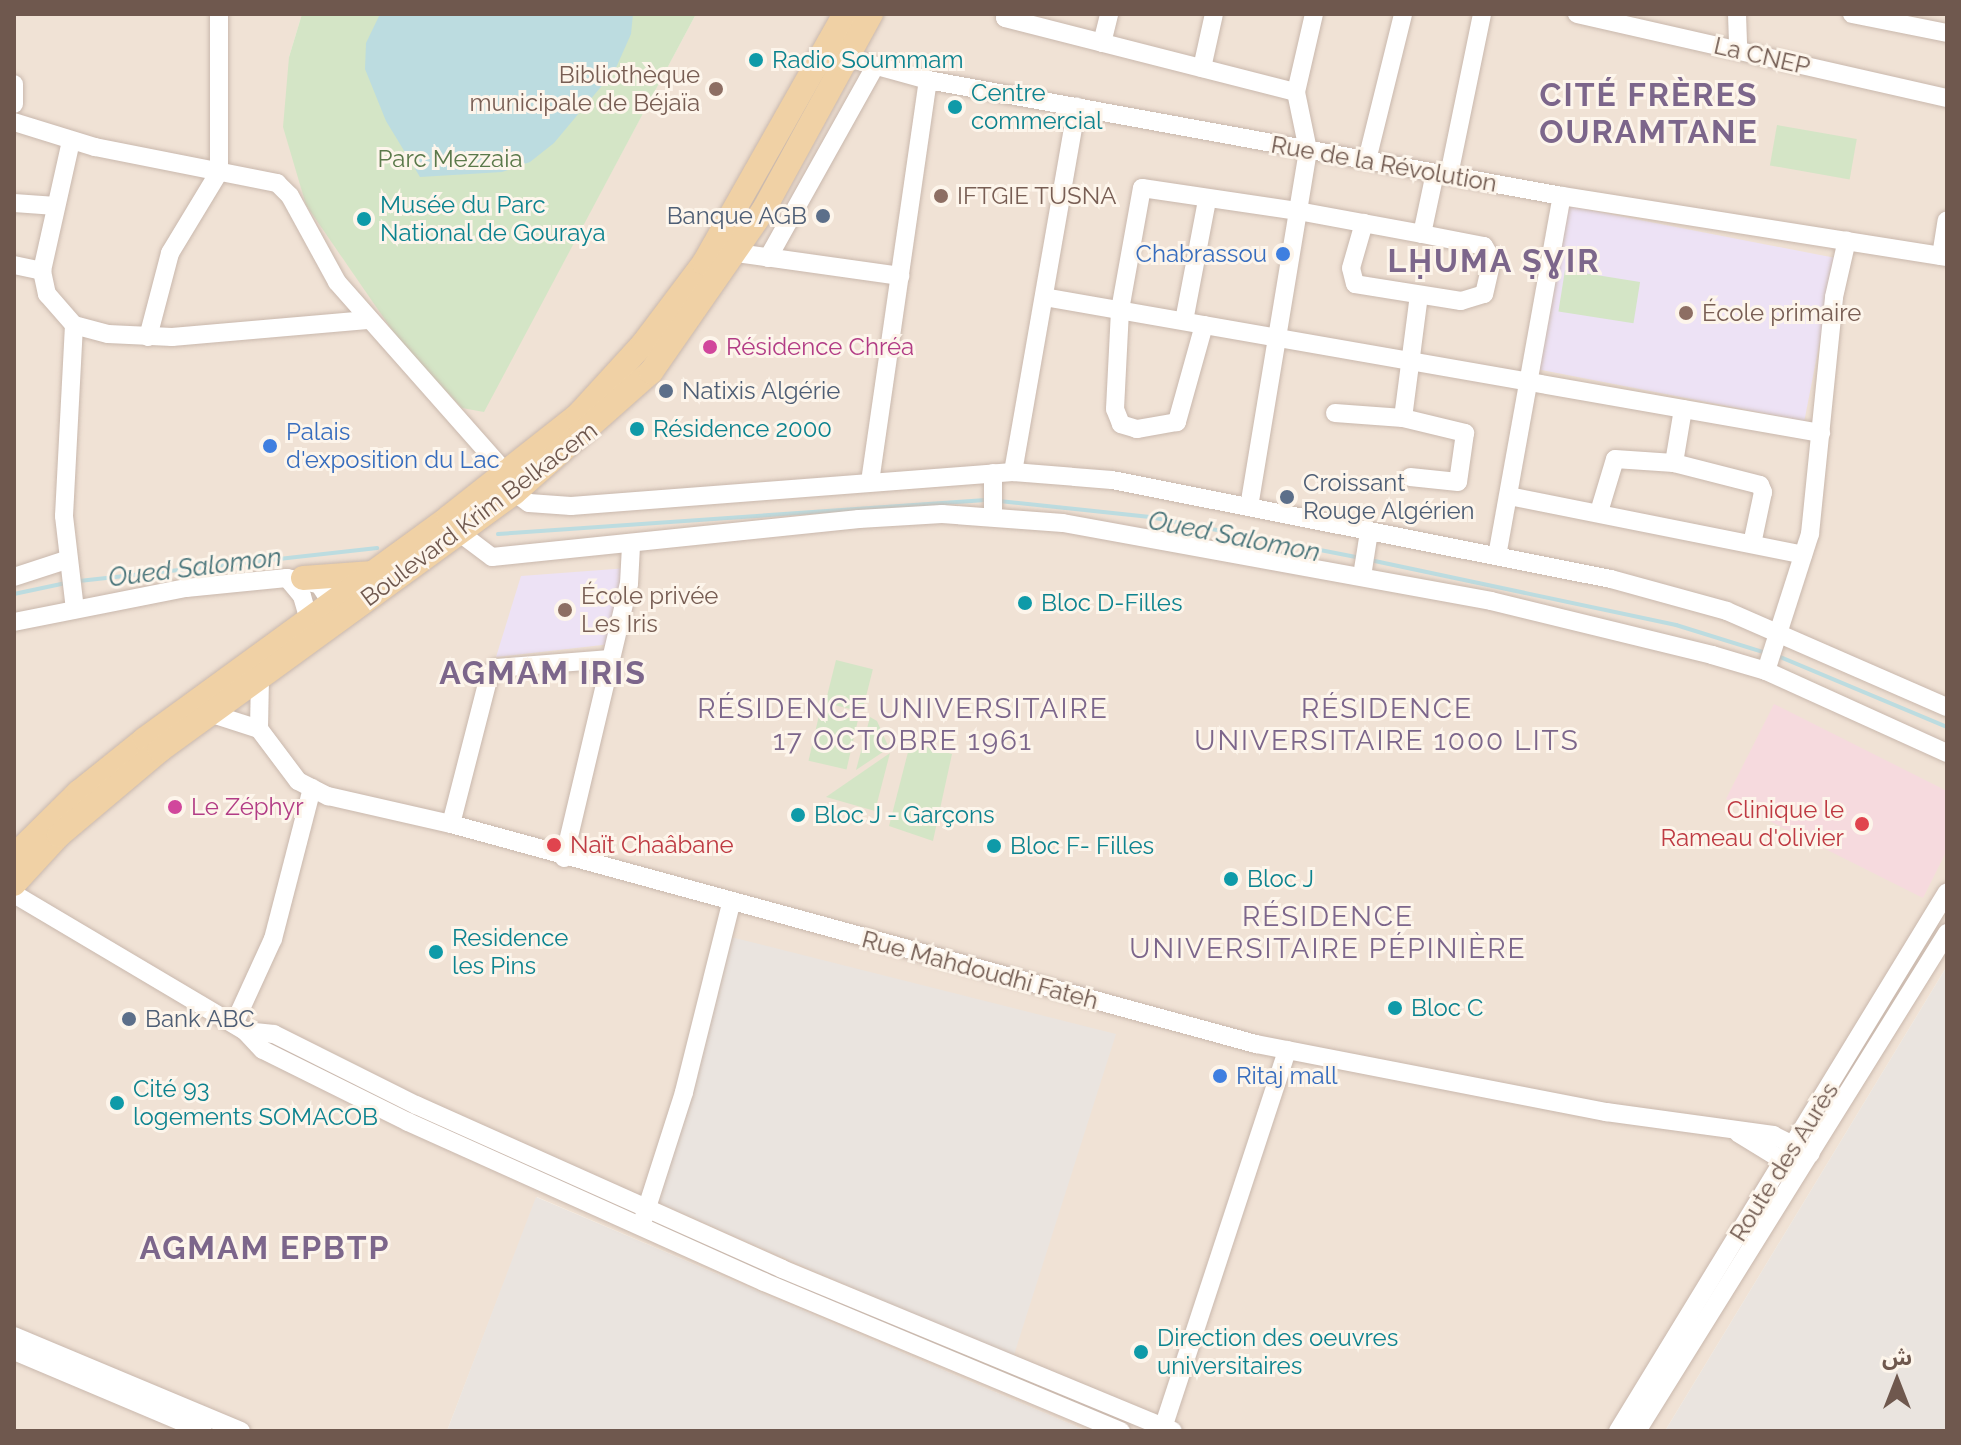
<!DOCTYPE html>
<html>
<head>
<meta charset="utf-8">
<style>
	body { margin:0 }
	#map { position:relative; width:1961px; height:1445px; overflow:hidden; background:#f9f1e5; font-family:Raleway,"Noto Sans Arabic",sans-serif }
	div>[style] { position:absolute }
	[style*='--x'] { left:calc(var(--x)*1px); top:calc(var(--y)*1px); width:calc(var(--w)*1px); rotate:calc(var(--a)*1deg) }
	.residential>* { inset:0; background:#f0e2d5 }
	.industrial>* { inset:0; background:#eae4df }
	.education>* { inset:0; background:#ede2f5; transform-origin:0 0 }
	.medical>* { inset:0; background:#f6dade }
	.green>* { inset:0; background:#d4e5c6; transform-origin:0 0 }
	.water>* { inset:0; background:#bcdce0 }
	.stream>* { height:4px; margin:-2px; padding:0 2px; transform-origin:2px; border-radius:2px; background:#bcdce0 }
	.roads { filter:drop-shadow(0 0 2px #c9b8ad) drop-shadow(0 0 2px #c9b8ad) }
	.minor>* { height:18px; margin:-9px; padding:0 9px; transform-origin:9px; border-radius:9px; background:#fff }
	.major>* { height:24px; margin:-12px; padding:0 12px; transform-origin:12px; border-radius:12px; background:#f0d1a5 }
	.dots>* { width:22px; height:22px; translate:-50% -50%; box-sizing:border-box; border:4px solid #fdf5eb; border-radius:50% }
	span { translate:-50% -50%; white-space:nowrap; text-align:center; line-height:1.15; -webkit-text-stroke:6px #fdf5eb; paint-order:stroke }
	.street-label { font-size:24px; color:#6f584e }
	.culture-label { font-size:24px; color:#0d838f }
	.left { translate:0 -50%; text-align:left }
	.education-label { font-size:24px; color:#785e54 }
	.right { translate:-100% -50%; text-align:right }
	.park-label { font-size:24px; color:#5a794a }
	.service-label { font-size:24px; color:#4e5e75 }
	.shop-label { font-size:24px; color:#366cbe }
	.hotel-label { font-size:24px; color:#b23c85 }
	.health-label { font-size:24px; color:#be3a42 }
	.water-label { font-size:26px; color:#477379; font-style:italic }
	.quarter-label { font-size:28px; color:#7c668b; letter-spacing:2px }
	.district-label { font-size:32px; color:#7c668b; font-weight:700; letter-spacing:2px }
	.frame { position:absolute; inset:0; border:16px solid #6f584e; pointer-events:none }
	.north { position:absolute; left:1857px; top:1341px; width:80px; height:80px; -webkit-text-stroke:6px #fdf5eb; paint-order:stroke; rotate:0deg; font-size:22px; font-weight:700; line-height:32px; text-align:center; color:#6f584e }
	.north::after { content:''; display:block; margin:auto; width:28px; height:36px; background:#6f584e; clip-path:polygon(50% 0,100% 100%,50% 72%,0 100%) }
</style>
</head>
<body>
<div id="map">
	<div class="residential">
		<div style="clip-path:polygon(14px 14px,302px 14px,289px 57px,483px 412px,696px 14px,1947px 14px,1947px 966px,1665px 1431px,1087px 1431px,537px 1197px,447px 1431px,14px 1431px)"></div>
	</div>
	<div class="industrial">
		<div style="clip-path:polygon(731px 937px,1116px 1034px,1013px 1358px,659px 1203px)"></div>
		<div style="clip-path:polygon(1947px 966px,1947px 1431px,1665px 1431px)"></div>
		<div style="clip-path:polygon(536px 1197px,1087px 1431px,447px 1431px)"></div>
	</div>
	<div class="education">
		<div style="left:1568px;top:206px;width:273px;height:166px;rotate:11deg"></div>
		<div style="clip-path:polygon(628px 568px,611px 644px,496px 657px,521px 576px)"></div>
	</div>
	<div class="medical">
		<div style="clip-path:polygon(1774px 704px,1947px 791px,1947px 850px,1923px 898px,1726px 799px)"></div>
	</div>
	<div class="green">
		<div style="clip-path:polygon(302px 14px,696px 14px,484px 412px,462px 408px,401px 343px,306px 205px,283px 127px,289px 57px)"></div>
		<div style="left:1777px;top:125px;width:81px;height:41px;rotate:10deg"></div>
		<div style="left:1565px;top:270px;width:76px;height:42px;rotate:9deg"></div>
		<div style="left:836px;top:660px;width:38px;height:44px;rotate:14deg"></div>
		<div style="left:820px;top:711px;width:39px;height:51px;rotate:13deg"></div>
		<div style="clip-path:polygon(870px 717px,877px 721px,889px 748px,856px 770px)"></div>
		<div style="clip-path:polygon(927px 747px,952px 754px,933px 841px,889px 826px,908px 752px)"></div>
		<div style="clip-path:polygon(890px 753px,875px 811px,826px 797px)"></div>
	</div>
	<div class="water">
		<div style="clip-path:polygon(380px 14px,633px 14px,631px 34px,615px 70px,554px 143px,530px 162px,502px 172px,420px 177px,386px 121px,365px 69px,366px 43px)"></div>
	</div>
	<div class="stream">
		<div style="--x:999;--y:501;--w:152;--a:6"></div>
		<div style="--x:1150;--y:517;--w:215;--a:11"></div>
		<div style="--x:498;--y:534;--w:489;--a:-4"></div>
		<div style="--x:1370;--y:560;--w:313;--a:12"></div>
		<div style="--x:1676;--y:625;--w:94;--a:17.3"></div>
		<div style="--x:79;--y:581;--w:300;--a:-6.3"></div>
		<div style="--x:14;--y:594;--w:53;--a:-11.9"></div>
		<div style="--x:1778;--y:656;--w:183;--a:22.8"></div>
	</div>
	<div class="roads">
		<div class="minor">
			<div style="--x:1006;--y:14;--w:4;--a:104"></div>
			<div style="--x:1005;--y:18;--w:300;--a:14.3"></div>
			<div style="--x:1577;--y:14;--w:379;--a:12.8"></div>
			<div style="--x:1737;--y:14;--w:36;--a:88"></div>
			<div style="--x:1852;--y:14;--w:97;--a:11.3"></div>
			<div style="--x:1102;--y:43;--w:30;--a:-76"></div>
			<div style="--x:837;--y:55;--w:94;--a:15.4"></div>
			<div style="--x:928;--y:80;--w:645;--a:10.37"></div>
			<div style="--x:1562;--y:196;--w:390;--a:9"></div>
			<div style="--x:1202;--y:68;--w:55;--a:-77.5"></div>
			<div style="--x:14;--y:84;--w:20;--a:90"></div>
			<div style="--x:14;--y:122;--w:85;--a:17.2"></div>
			<div style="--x:95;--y:147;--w:186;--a:11.2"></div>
			<div style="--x:277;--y:183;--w:18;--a:45"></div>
			<div style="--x:290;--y:196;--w:98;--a:61.3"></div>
			<div style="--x:337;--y:282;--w:255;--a:48.5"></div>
			<div style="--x:506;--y:473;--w:18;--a:74"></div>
			<div style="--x:511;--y:490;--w:22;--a:36"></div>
			<div style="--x:529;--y:503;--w:42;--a:4.1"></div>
			<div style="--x:571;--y:506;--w:443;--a:-4.4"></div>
			<div style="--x:1013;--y:472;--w:99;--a:4.6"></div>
			<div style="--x:1112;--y:480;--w:509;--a:11.22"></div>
			<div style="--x:1611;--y:579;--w:120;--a:15.4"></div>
			<div style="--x:1727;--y:611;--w:240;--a:23.6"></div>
			<div style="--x:71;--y:141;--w:133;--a:102.6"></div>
			<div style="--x:42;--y:271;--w:24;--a:78"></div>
			<div style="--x:47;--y:294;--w:41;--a:48.9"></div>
			<div style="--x:74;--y:325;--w:35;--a:15"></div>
			<div style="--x:108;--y:334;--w:64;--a:2.7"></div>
			<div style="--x:172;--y:337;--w:196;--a:-5"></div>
			<div style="--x:1367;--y:160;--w:150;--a:-76.1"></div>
			<div style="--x:1449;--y:175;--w:164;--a:-78.4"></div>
			<div style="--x:14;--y:203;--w:42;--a:4.1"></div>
			<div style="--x:1422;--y:234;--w:62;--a:-78"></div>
			<div style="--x:737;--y:253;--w:165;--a:8"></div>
			<div style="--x:1941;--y:256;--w:36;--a:-81"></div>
			<div style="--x:768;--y:258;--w:218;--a:-60.8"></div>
			<div style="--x:14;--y:265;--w:29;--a:12"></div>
			<div style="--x:1044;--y:297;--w:789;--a:9.93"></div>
			<div style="--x:1184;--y:321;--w:123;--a:-79.2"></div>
			<div style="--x:74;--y:325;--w:191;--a:93"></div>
			<div style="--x:64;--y:516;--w:94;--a:83.3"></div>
			<div style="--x:1204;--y:325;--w:101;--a:105.6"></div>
			<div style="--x:1177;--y:422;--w:41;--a:170.1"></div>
			<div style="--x:1137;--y:429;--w:17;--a:-163"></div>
			<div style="--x:1121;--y:424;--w:16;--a:-112"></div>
			<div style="--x:1115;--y:409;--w:99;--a:-87.1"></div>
			<div style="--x:1120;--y:310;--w:124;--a:-79.8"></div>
			<div style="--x:1142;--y:188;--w:158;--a:8.4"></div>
			<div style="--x:1298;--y:211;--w:126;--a:10.5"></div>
			<div style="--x:1422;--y:234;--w:63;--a:11"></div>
			<div style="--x:1484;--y:246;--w:16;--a:60"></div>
			<div style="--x:1492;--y:260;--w:35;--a:103"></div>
			<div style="--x:1484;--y:294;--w:24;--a:163"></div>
			<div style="--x:1461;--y:301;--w:107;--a:-170.9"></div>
			<div style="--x:1355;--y:284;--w:16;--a:-104"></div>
			<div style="--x:1351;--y:268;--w:47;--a:-73.9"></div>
			<div style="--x:148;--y:337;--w:87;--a:-75.3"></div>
			<div style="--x:170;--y:253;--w:95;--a:-58.8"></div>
			<div style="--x:219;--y:172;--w:158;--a:-90"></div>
			<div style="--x:1683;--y:409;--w:55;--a:99.5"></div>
			<div style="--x:1674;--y:463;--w:89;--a:14.3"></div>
			<div style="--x:1760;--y:485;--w:8;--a:67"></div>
			<div style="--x:1763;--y:492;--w:53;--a:101.9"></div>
			<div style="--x:1335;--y:413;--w:68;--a:4.2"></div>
			<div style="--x:1403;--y:418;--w:64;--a:13.6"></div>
			<div style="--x:1465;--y:433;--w:49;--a:98.1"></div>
			<div style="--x:1458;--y:482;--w:48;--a:-174.1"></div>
			<div style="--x:1403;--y:418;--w:124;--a:-82.6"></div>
			<div style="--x:1013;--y:472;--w:371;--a:-80.1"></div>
			<div style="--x:993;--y:473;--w:44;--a:90"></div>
			<div style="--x:870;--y:482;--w:406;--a:-81.8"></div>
			<div style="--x:1509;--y:496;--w:300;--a:11.3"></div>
			<div style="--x:1249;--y:507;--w:362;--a:-80.6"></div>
			<div style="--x:1308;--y:150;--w:59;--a:-101.7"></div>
			<div style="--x:1296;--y:92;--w:80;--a:-77"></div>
			<div style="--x:1599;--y:512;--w:55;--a:-73.2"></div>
			<div style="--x:1615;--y:459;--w:59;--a:3.9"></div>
			<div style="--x:460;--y:533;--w:40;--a:37"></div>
			<div style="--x:492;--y:557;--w:369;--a:-5.9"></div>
			<div style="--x:859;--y:519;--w:83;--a:-3.4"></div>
			<div style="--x:942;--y:514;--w:121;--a:4.3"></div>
			<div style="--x:1063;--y:523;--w:435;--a:10.3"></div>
			<div style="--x:1491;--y:601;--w:228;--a:13.7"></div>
			<div style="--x:1712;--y:655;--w:56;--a:16.5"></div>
			<div style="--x:1766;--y:671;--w:199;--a:24.4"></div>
			<div style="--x:1497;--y:556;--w:366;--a:-79.8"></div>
			<div style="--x:1362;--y:576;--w:45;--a:-81"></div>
			<div style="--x:14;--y:577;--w:55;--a:-18.1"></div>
			<div style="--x:287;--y:578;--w:23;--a:50"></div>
			<div style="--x:302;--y:596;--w:25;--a:74"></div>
			<div style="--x:14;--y:622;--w:175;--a:-11.2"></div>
			<div style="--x:186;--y:588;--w:101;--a:-5.7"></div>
			<div style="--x:287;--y:578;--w:33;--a:11"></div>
			<div style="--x:319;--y:584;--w:33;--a:57"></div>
			<div style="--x:1766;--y:671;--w:144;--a:-72.2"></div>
			<div style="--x:1810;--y:534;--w:238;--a:-84.2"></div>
			<div style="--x:1834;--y:297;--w:58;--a:-77.2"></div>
			<div style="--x:209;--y:713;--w:52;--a:17.7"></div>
			<div style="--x:259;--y:729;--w:65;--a:53.1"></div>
			<div style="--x:298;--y:781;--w:34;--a:27"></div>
			<div style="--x:328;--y:796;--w:126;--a:12.8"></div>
			<div style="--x:451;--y:824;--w:835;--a:15.29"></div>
			<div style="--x:1256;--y:1044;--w:357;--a:11"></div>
			<div style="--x:1606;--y:1112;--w:169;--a:7.8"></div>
			<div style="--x:1773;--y:1135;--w:42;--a:26.6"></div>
			<div style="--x:259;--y:729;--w:50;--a:-88.9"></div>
			<div style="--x:451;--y:824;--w:153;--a:-75.6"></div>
			<div style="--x:489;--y:676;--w:11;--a:-49"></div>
			<div style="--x:496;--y:668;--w:115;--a:-4.5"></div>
			<div style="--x:564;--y:858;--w:282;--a:-76.7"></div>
			<div style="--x:629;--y:584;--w:39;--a:-87"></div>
			<div style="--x:14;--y:894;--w:269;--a:30.7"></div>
			<div style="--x:245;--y:1031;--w:26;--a:47"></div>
			<div style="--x:263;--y:1050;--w:162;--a:26.4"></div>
			<div style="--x:408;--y:1122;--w:390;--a:24.2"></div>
			<div style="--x:764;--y:1282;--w:387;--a:22.7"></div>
			<div style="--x:234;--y:1024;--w:94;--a:-65.4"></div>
			<div style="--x:273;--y:939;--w:156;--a:-75.5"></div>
			<div style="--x:245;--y:1031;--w:29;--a:6"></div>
			<div style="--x:274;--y:1034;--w:159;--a:26.6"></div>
			<div style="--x:416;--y:1105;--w:401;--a:24.1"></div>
			<div style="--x:782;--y:1269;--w:423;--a:22.5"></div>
			<div style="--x:1738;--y:1133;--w:67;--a:31.6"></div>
			<div style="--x:643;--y:1220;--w:134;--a:-72.2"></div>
			<div style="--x:684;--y:1092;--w:195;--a:-76"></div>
			<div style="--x:14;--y:1336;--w:246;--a:22.7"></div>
			<div style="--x:14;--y:1351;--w:205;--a:22.9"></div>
			<div style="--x:1162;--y:1431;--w:401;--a:-71.8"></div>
			<div style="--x:1618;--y:1431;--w:631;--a:-58.6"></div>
			<div style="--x:1637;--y:1431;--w:587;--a:-58.1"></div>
		</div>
		<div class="major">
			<div style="--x:303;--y:578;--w:70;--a:-4.1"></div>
			<div style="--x:14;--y:856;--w:91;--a:-44.6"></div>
			<div style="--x:79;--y:792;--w:85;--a:-38.8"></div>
			<div style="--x:145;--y:739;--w:376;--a:-36.1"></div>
			<div style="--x:449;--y:517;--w:164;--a:-38.3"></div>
			<div style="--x:578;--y:415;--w:96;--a:-47.5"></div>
			<div style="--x:643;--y:344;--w:101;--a:-53"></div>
			<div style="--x:704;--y:263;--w:286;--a:-60.5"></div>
			<div style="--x:14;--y:884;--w:67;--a:-47.4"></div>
			<div style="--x:59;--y:835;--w:132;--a:-40.1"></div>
			<div style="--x:160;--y:750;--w:437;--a:-36"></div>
			<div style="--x:514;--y:493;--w:183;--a:-41.5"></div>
			<div style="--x:651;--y:372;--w:196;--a:-55.2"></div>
			<div style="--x:763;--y:211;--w:225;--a:-61.3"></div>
		</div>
	</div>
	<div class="dots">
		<div style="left:756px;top:60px;background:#0f9aa8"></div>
		<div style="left:716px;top:89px;background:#8d6e63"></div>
		<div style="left:955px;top:107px;background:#0f9aa8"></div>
		<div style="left:941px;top:196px;background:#8d6e63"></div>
		<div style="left:823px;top:216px;background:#5c6f8a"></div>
		<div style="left:364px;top:219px;background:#0f9aa8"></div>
		<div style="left:1283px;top:254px;background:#3f7fe0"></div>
		<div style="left:1686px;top:313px;background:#8d6e63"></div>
		<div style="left:710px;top:347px;background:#d1479c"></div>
		<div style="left:666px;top:391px;background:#5c6f8a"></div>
		<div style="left:637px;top:429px;background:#0f9aa8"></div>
		<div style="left:270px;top:446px;background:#3f7fe0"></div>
		<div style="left:1287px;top:497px;background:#5c6f8a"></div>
		<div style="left:1025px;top:603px;background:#0f9aa8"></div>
		<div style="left:565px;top:610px;background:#8d6e63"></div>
		<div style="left:175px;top:807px;background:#d1479c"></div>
		<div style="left:798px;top:815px;background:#0f9aa8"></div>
		<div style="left:1862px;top:824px;background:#e0444e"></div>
		<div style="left:554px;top:845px;background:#e0444e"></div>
		<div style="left:994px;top:846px;background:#0f9aa8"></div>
		<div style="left:1231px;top:879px;background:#0f9aa8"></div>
		<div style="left:436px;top:952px;background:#0f9aa8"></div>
		<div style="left:1395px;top:1008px;background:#0f9aa8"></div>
		<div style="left:129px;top:1019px;background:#5c6f8a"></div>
		<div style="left:1220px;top:1076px;background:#3f7fe0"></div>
		<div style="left:117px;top:1103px;background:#0f9aa8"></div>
		<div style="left:1141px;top:1352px;background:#0f9aa8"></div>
	</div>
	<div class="street-label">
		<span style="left:1762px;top:56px;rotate:13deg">La CNEP</span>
		<span style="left:1384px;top:164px;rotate:10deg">Rue de la Révolution</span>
		<span style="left:479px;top:514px;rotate:-37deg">Boulevard Krim Belkacem</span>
		<span style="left:980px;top:970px;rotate:15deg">Rue Mahdoudhi Fateh</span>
		<span style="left:1784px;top:1162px;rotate:-58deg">Route des Aurès</span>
	</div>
	<div class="culture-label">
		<span class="left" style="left:772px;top:60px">Radio Soummam</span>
		<span class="left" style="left:971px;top:107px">Centre<br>commercial</span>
		<span class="left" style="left:380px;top:219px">Musée du Parc<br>National de Gouraya</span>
		<span class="left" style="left:653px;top:429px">Résidence 2000</span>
		<span class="left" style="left:1041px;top:603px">Bloc D-Filles</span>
		<span class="left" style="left:814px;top:815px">Bloc J - Garçons</span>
		<span class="left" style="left:1010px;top:846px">Bloc F- Filles</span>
		<span class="left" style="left:1247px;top:879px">Bloc J</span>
		<span class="left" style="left:452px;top:952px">Residence<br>les Pins</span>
		<span class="left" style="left:1411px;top:1008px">Bloc C</span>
		<span class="left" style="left:133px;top:1103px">Cité 93<br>logements SOMACOB</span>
		<span class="left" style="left:1157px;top:1352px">Direction des oeuvres<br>universitaires</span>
	</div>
	<div class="education-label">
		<span class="right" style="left:700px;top:89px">Bibliothèque<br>municipale de Béjaïa</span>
		<span class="left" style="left:957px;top:196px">IFTGIE TUSNA</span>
		<span class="left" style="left:1702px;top:313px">École primaire</span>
		<span class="left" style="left:581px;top:610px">École privée<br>Les Iris</span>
	</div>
	<div class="park-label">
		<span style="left:450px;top:159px">Parc Mezzaia</span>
	</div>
	<div class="service-label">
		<span class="right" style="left:807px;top:216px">Banque AGB</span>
		<span class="left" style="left:682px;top:391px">Natixis Algérie</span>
		<span class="left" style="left:1303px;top:497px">Croissant<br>Rouge Algérien</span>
		<span class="left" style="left:145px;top:1019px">Bank ABC</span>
	</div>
	<div class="shop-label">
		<span class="right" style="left:1267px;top:254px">Chabrassou</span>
		<span class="left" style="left:286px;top:446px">Palais<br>d'exposition du Lac</span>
		<span class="left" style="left:1236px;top:1076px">Ritaj mall</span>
	</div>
	<div class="hotel-label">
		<span class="left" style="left:726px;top:347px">Résidence Chréa</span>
		<span class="left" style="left:191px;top:807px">Le Zéphyr</span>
	</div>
	<div class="health-label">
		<span class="right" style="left:1844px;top:824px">Clinique le<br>Rameau d'olivier</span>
		<span class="left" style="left:570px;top:845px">Naït Chaâbane</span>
	</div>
	<div class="water-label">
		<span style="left:1234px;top:537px;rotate:11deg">Oued Salomon</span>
		<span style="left:195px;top:568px;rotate:-7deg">Oued Salomon</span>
	</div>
	<div class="quarter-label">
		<span style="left:903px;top:725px">RÉSIDENCE UNIVERSITAIRE<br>17 OCTOBRE 1961</span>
		<span style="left:1387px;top:725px">RÉSIDENCE<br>UNIVERSITAIRE 1000 LITS</span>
		<span style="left:1328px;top:933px">RÉSIDENCE<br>UNIVERSITAIRE PÉPINIÈRE</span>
	</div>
	<div class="district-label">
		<span style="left:1649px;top:114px">CITÉ FRÈRES<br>OURAMTANE</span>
		<span style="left:1494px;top:261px">LḤUMA ṢƔIR</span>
		<span style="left:543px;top:673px">AGMAM IRIS</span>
		<span style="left:265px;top:1248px">AGMAM EPBTP</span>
	</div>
	<div class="frame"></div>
	<div class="north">ش</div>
</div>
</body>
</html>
